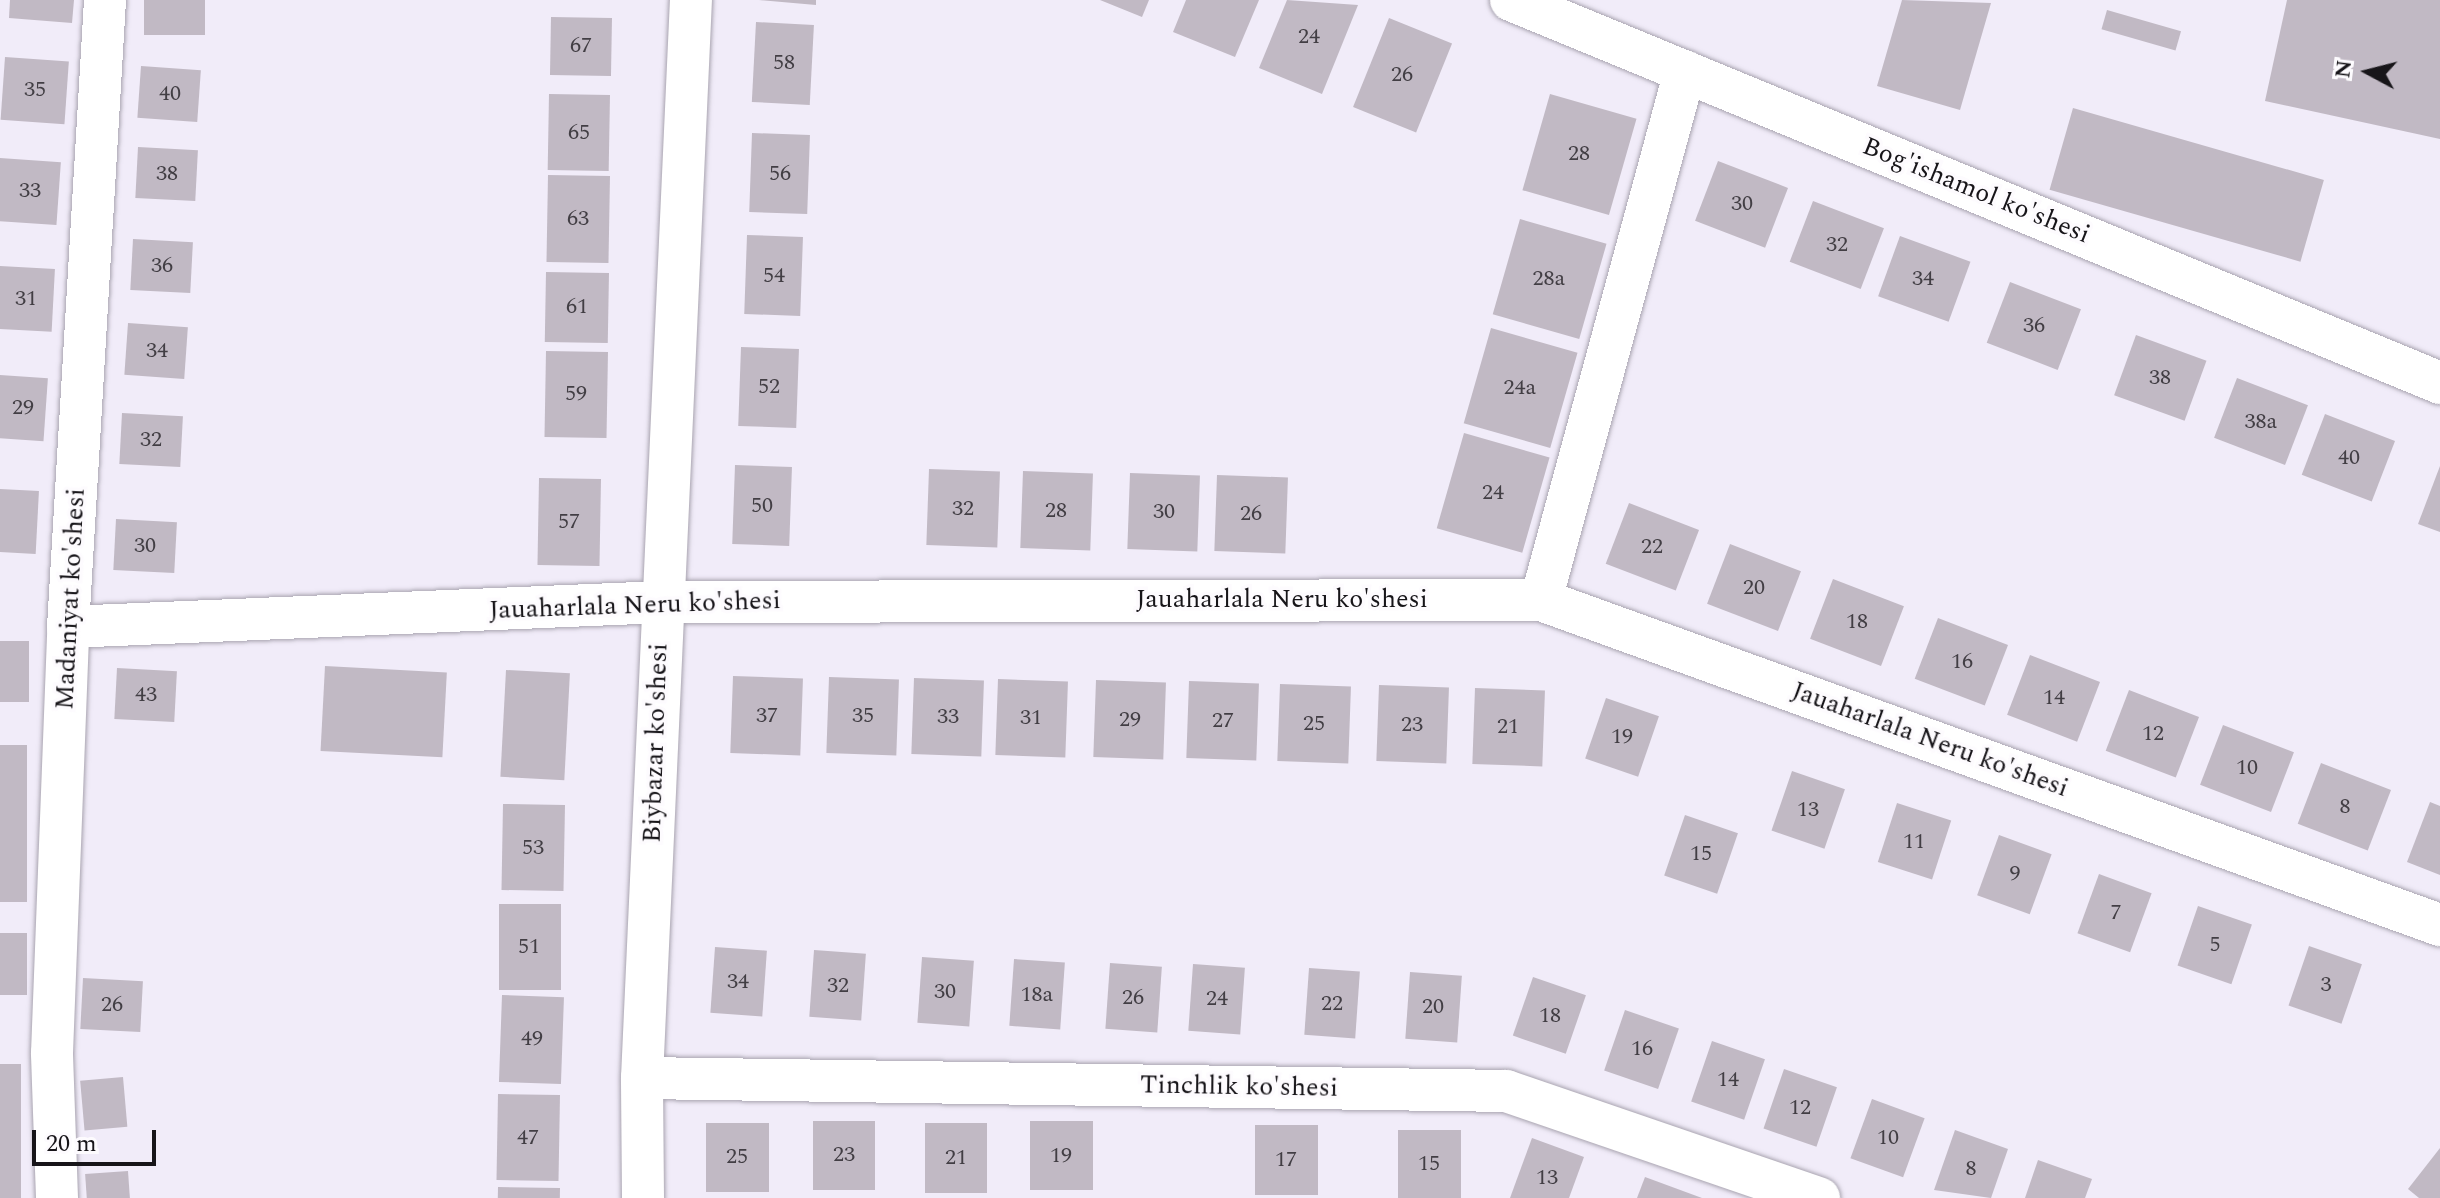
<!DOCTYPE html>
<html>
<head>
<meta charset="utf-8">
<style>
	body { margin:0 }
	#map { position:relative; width:2440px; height:1198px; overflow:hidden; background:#f1ecf9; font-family:Spectral,serif }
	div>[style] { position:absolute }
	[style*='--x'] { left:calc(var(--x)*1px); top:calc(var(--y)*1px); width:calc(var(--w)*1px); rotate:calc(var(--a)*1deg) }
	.building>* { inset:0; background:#c1b9c4; transform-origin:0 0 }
	.roads { filter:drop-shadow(0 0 2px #a9a4b0) drop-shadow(0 0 2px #a9a4b0) }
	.minor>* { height:42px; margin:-21px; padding:0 21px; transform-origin:21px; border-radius:21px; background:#fff }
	span { translate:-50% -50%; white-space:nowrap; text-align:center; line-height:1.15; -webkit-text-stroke:7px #fdfbfe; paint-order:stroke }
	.number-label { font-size:22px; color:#423e44 }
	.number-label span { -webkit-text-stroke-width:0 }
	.street-label { font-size:26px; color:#171519 }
	.north { position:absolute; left:2328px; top:32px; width:80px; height:80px; -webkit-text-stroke:6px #fdfbfe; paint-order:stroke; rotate:277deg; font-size:22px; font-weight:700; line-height:32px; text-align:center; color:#171519 }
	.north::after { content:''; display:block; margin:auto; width:28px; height:36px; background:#171519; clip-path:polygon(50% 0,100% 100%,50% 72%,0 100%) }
	.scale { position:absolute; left:32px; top:1130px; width:124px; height:36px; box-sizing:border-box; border:4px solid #171519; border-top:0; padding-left:10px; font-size:24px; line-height:28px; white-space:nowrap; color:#171519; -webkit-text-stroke:6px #fdfbfe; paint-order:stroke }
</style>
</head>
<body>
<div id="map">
	<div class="building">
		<div style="clip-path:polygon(10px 0,74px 0,72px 23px,9px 18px)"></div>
		<div style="left:144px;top:0;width:61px;height:35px"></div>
		<div style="clip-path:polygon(759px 0,816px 0,816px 5px)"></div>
		<div style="clip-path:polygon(1100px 0,1149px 0,1142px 17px)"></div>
		<div style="clip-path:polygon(1186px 0,1259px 0,1235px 57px,1173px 32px)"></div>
		<div style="clip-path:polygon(1287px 0,1358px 5px,1322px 94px,1259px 68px)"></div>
		<div style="clip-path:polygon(1902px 0,1991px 3px,1960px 110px,1877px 86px)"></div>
		<div style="clip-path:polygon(2287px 0,2440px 0,2440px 139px,2265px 101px)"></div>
		<div style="left:2107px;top:10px;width:77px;height:20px;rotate:16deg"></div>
		<div style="left:551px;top:17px;width:61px;height:58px;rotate:1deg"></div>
		<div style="left:1389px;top:18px;width:68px;height:96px;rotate:22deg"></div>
		<div style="left:756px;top:22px;width:58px;height:80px;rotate:3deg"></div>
		<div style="left:5px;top:57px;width:64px;height:63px;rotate:4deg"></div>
		<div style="left:141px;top:66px;width:60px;height:52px;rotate:4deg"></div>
		<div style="left:549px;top:94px;width:61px;height:76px;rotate:1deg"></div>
		<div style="left:1550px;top:94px;width:90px;height:100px;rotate:16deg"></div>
		<div style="left:2073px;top:108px;width:261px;height:85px;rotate:16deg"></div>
		<div style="left:752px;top:133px;width:58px;height:79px;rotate:2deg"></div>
		<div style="left:138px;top:147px;width:60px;height:51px;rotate:3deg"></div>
		<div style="left:0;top:158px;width:61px;height:63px;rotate:4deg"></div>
		<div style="left:1718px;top:161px;width:75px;height:64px;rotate:21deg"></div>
		<div style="left:548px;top:175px;width:62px;height:87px;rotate:1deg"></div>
		<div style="left:1813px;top:201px;width:76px;height:65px;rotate:21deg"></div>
		<div style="left:1520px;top:219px;width:90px;height:99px;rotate:16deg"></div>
		<div style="left:747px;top:235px;width:56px;height:79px;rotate:2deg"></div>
		<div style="left:1900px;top:236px;width:75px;height:64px;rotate:20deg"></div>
		<div style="left:133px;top:239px;width:60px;height:51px;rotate:3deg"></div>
		<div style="left:0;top:266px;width:55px;height:63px;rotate:3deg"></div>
		<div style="left:546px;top:272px;width:63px;height:70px;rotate:1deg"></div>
		<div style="left:2010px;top:282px;width:76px;height:65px;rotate:21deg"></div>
		<div style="left:128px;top:323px;width:60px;height:52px;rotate:4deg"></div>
		<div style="left:1491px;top:328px;width:90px;height:99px;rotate:16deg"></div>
		<div style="left:2136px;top:335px;width:75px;height:64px;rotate:20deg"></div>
		<div style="left:741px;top:347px;width:58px;height:79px;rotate:2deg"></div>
		<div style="left:546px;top:351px;width:62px;height:86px;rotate:1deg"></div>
		<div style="left:0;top:375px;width:48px;height:63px;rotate:4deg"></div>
		<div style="left:2237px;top:378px;width:76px;height:64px;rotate:21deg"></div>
		<div style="left:122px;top:413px;width:61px;height:51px;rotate:3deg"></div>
		<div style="left:2325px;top:414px;width:75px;height:65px;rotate:21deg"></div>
		<div style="left:1464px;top:433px;width:89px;height:99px;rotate:16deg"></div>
		<div style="left:735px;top:465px;width:57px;height:79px;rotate:2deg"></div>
		<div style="clip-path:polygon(2440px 466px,2440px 532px,2418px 524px)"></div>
		<div style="left:929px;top:469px;width:71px;height:76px;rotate:2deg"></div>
		<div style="left:1023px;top:471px;width:70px;height:77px;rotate:2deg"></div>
		<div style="left:1130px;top:473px;width:70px;height:76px;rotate:2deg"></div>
		<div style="left:1217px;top:475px;width:71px;height:76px;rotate:2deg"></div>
		<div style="left:539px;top:478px;width:62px;height:87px;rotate:1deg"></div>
		<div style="left:0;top:489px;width:39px;height:63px;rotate:3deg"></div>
		<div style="left:1629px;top:503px;width:75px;height:65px;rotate:21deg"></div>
		<div style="left:116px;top:519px;width:61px;height:51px;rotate:3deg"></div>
		<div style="left:1730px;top:544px;width:76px;height:64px;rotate:21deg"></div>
		<div style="left:1833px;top:579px;width:76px;height:64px;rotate:21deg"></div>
		<div style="left:1938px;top:618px;width:75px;height:65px;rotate:21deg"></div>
		<div style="left:0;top:641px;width:29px;height:61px"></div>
		<div style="left:2030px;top:655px;width:75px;height:64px;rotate:21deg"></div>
		<div style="left:325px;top:666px;width:122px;height:85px;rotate:3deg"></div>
		<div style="left:117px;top:668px;width:60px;height:51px;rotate:3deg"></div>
		<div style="left:506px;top:670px;width:64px;height:107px;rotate:3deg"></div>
		<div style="left:733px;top:676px;width:70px;height:77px;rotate:2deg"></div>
		<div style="left:829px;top:677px;width:70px;height:76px;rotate:2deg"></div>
		<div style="left:914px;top:678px;width:70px;height:76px;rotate:2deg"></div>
		<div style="left:998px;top:679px;width:70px;height:76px;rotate:2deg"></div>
		<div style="left:1096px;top:680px;width:70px;height:77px;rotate:2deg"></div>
		<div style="left:1189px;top:681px;width:70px;height:77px;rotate:2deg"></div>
		<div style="left:1280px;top:684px;width:71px;height:77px;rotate:2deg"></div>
		<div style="left:1379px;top:685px;width:70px;height:76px;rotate:2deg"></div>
		<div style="left:1475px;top:688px;width:70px;height:76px;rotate:2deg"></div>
		<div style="left:2129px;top:690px;width:75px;height:65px;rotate:21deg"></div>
		<div style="left:1606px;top:698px;width:56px;height:64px;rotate:19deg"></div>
		<div style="left:2223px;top:725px;width:76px;height:64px;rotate:21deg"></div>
		<div style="left:0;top:745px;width:27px;height:157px"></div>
		<div style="left:2321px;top:763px;width:75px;height:65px;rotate:21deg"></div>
		<div style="left:1792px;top:771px;width:56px;height:63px;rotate:19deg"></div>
		<div style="clip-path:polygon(2430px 802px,2440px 806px,2440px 875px,2407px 862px)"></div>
		<div style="left:1897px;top:803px;width:57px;height:62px;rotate:18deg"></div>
		<div style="left:503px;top:804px;width:62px;height:86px;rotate:1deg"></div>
		<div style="left:1685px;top:815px;width:56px;height:64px;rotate:19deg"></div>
		<div style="left:1999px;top:835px;width:56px;height:64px;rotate:20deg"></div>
		<div style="left:2099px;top:874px;width:56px;height:63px;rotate:20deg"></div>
		<div style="left:499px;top:904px;width:62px;height:86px"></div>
		<div style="left:2198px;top:906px;width:57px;height:63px;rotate:19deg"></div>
		<div style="left:27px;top:933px;width:62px;height:27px;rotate:90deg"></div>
		<div style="left:2309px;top:946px;width:56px;height:63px;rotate:19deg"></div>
		<div style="left:715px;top:947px;width:52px;height:66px;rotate:4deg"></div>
		<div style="left:814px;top:950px;width:52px;height:67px;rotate:4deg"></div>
		<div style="left:922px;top:957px;width:52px;height:66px;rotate:4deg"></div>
		<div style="left:1014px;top:959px;width:51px;height:67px;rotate:4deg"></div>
		<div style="left:1110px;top:963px;width:52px;height:66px;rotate:4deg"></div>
		<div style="left:1193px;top:964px;width:52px;height:67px;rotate:4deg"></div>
		<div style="left:1309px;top:968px;width:51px;height:67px;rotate:4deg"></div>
		<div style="left:1410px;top:972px;width:52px;height:67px;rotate:4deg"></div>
		<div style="left:1533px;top:977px;width:56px;height:62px;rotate:19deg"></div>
		<div style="left:83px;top:978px;width:60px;height:51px;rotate:3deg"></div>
		<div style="left:502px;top:995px;width:62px;height:87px;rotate:2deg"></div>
		<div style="left:1625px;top:1010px;width:57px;height:64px;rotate:19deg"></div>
		<div style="left:1712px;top:1041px;width:56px;height:64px;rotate:19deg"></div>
		<div style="left:0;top:1064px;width:21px;height:134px"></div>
		<div style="left:1784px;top:1069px;width:56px;height:63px;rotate:19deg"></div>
		<div style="left:123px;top:1077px;width:50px;height:43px;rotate:85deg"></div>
		<div style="left:498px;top:1094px;width:62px;height:86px;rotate:1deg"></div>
		<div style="left:1872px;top:1099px;width:56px;height:63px;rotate:20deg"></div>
		<div style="left:813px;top:1121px;width:62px;height:69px"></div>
		<div style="left:1030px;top:1121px;width:63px;height:69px"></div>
		<div style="left:706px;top:1123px;width:63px;height:69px"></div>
		<div style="left:925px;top:1123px;width:62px;height:70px"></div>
		<div style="left:1255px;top:1125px;width:63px;height:70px"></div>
		<div style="left:1398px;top:1130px;width:63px;height:68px"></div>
		<div style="clip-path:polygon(1955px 1130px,2008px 1149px,1991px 1198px,1934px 1190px)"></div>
		<div style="clip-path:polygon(1532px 1138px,1584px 1157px,1569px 1198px,1510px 1198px)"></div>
		<div style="clip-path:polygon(2440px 1148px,2440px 1198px,2419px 1198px,2408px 1189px)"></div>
		<div style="clip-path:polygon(2038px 1160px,2092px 1179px,2085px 1198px,2025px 1198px)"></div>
		<div style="left:128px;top:1171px;width:27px;height:43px;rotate:86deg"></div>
		<div style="clip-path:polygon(1645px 1177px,1702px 1198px,1637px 1198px)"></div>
		<div style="left:498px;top:1187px;width:62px;height:11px;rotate:1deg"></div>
	</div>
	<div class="roads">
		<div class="minor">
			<div style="--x:1511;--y:0;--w:1005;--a:22.4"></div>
			<div style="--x:1541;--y:600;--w:548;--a:-74.77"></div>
			<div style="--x:68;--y:627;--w:595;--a:-2.41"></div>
			<div style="--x:662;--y:602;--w:879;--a:-0.13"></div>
			<div style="--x:1541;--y:600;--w:956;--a:19.88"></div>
			<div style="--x:642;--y:1078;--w:864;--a:0.86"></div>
			<div style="--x:1506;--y:1091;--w:331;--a:18.9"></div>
			<div style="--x:57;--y:1198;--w:145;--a:-92"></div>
			<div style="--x:52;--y:1053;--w:426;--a:-87.8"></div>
			<div style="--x:68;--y:627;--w:628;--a:-86.62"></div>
			<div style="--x:643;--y:1198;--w:120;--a:-90.5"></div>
			<div style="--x:642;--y:1078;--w:1079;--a:-87.4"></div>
		</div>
	</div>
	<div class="number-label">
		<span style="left:1309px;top:37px">24</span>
		<span style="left:581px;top:46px">67</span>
		<span style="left:784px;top:63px">58</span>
		<span style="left:1402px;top:75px">26</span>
		<span style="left:35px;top:90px">35</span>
		<span style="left:170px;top:94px">40</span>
		<span style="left:579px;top:133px">65</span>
		<span style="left:1579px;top:154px">28</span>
		<span style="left:167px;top:174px">38</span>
		<span style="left:780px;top:174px">56</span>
		<span style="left:30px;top:191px">33</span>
		<span style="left:1742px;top:204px">30</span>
		<span style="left:578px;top:219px">63</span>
		<span style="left:1837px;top:245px">32</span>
		<span style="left:162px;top:266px">36</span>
		<span style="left:774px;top:276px">54</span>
		<span style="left:1549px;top:279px">28a</span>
		<span style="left:1923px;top:279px">34</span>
		<span style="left:26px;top:299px">31</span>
		<span style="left:577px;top:307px">61</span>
		<span style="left:2034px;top:326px">36</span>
		<span style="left:157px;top:351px">34</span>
		<span style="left:2160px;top:378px">38</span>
		<span style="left:769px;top:387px">52</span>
		<span style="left:1520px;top:388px">24a</span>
		<span style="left:576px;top:394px">59</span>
		<span style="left:23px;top:408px">29</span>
		<span style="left:2261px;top:422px">38a</span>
		<span style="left:151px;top:440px">32</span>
		<span style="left:2349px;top:458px">40</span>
		<span style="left:1493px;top:493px">24</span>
		<span style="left:762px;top:506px">50</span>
		<span style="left:963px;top:509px">32</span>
		<span style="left:1056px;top:511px">28</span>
		<span style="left:1164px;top:512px">30</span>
		<span style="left:1251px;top:514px">26</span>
		<span style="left:569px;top:522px">57</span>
		<span style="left:145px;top:546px">30</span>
		<span style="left:1652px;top:547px">22</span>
		<span style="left:1754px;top:588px">20</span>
		<span style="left:1857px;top:622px">18</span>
		<span style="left:1962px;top:662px">16</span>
		<span style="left:146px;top:695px">43</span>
		<span style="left:2054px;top:698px">14</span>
		<span style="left:767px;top:716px">37</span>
		<span style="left:863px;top:716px">35</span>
		<span style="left:948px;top:717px">33</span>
		<span style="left:1031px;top:718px">31</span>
		<span style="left:1130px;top:720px">29</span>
		<span style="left:1223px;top:721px">27</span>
		<span style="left:1314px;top:724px">25</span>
		<span style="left:1412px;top:725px">23</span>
		<span style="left:1508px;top:727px">21</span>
		<span style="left:2153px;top:734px">12</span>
		<span style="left:1622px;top:737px">19</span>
		<span style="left:2247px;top:768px">10</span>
		<span style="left:2345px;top:807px">8</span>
		<span style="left:1808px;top:810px">13</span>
		<span style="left:1914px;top:842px">11</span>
		<span style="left:533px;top:848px">53</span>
		<span style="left:1701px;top:854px">15</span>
		<span style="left:2015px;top:874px">9</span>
		<span style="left:2116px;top:913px">7</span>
		<span style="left:2215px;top:945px">5</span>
		<span style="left:529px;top:947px">51</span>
		<span style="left:738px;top:982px">34</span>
		<span style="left:2326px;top:985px">3</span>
		<span style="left:838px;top:986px">32</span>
		<span style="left:945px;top:992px">30</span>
		<span style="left:1037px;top:995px">18a</span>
		<span style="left:1133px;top:998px">26</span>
		<span style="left:1217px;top:999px">24</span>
		<span style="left:1332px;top:1004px">22</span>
		<span style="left:112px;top:1005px">26</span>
		<span style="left:1433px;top:1007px">20</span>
		<span style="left:1550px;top:1016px">18</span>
		<span style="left:532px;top:1039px">49</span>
		<span style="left:1642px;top:1049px">16</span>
		<span style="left:1728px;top:1080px">14</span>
		<span style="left:1800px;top:1108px">12</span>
		<span style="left:528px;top:1138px">47</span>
		<span style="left:1888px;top:1138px">10</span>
		<span style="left:844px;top:1155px">23</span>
		<span style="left:1061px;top:1156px">19</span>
		<span style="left:737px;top:1157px">25</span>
		<span style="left:956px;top:1158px">21</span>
		<span style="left:1286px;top:1160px">17</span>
		<span style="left:1429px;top:1164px">15</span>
		<span style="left:1971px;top:1169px">8</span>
		<span style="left:1547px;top:1178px">13</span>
	</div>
	<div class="street-label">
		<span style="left:1976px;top:191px;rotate:22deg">Bog'ishamol ko'shesi</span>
		<span style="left:71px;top:599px;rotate:-87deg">Madaniyat ko'shesi</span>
		<span style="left:1282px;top:600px">Jauaharlala Neru ko'shesi</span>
		<span style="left:635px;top:606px;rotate:-2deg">Jauaharlala Neru ko'shesi</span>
		<span style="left:1930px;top:740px;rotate:20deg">Jauaharlala Neru ko'shesi</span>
		<span style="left:656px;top:743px;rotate:-88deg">Biybazar ko'shesi</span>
		<span style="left:1239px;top:1087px;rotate:1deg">Tinchlik ko'shesi</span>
	</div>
	<div class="north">N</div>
	<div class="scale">20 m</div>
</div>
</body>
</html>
